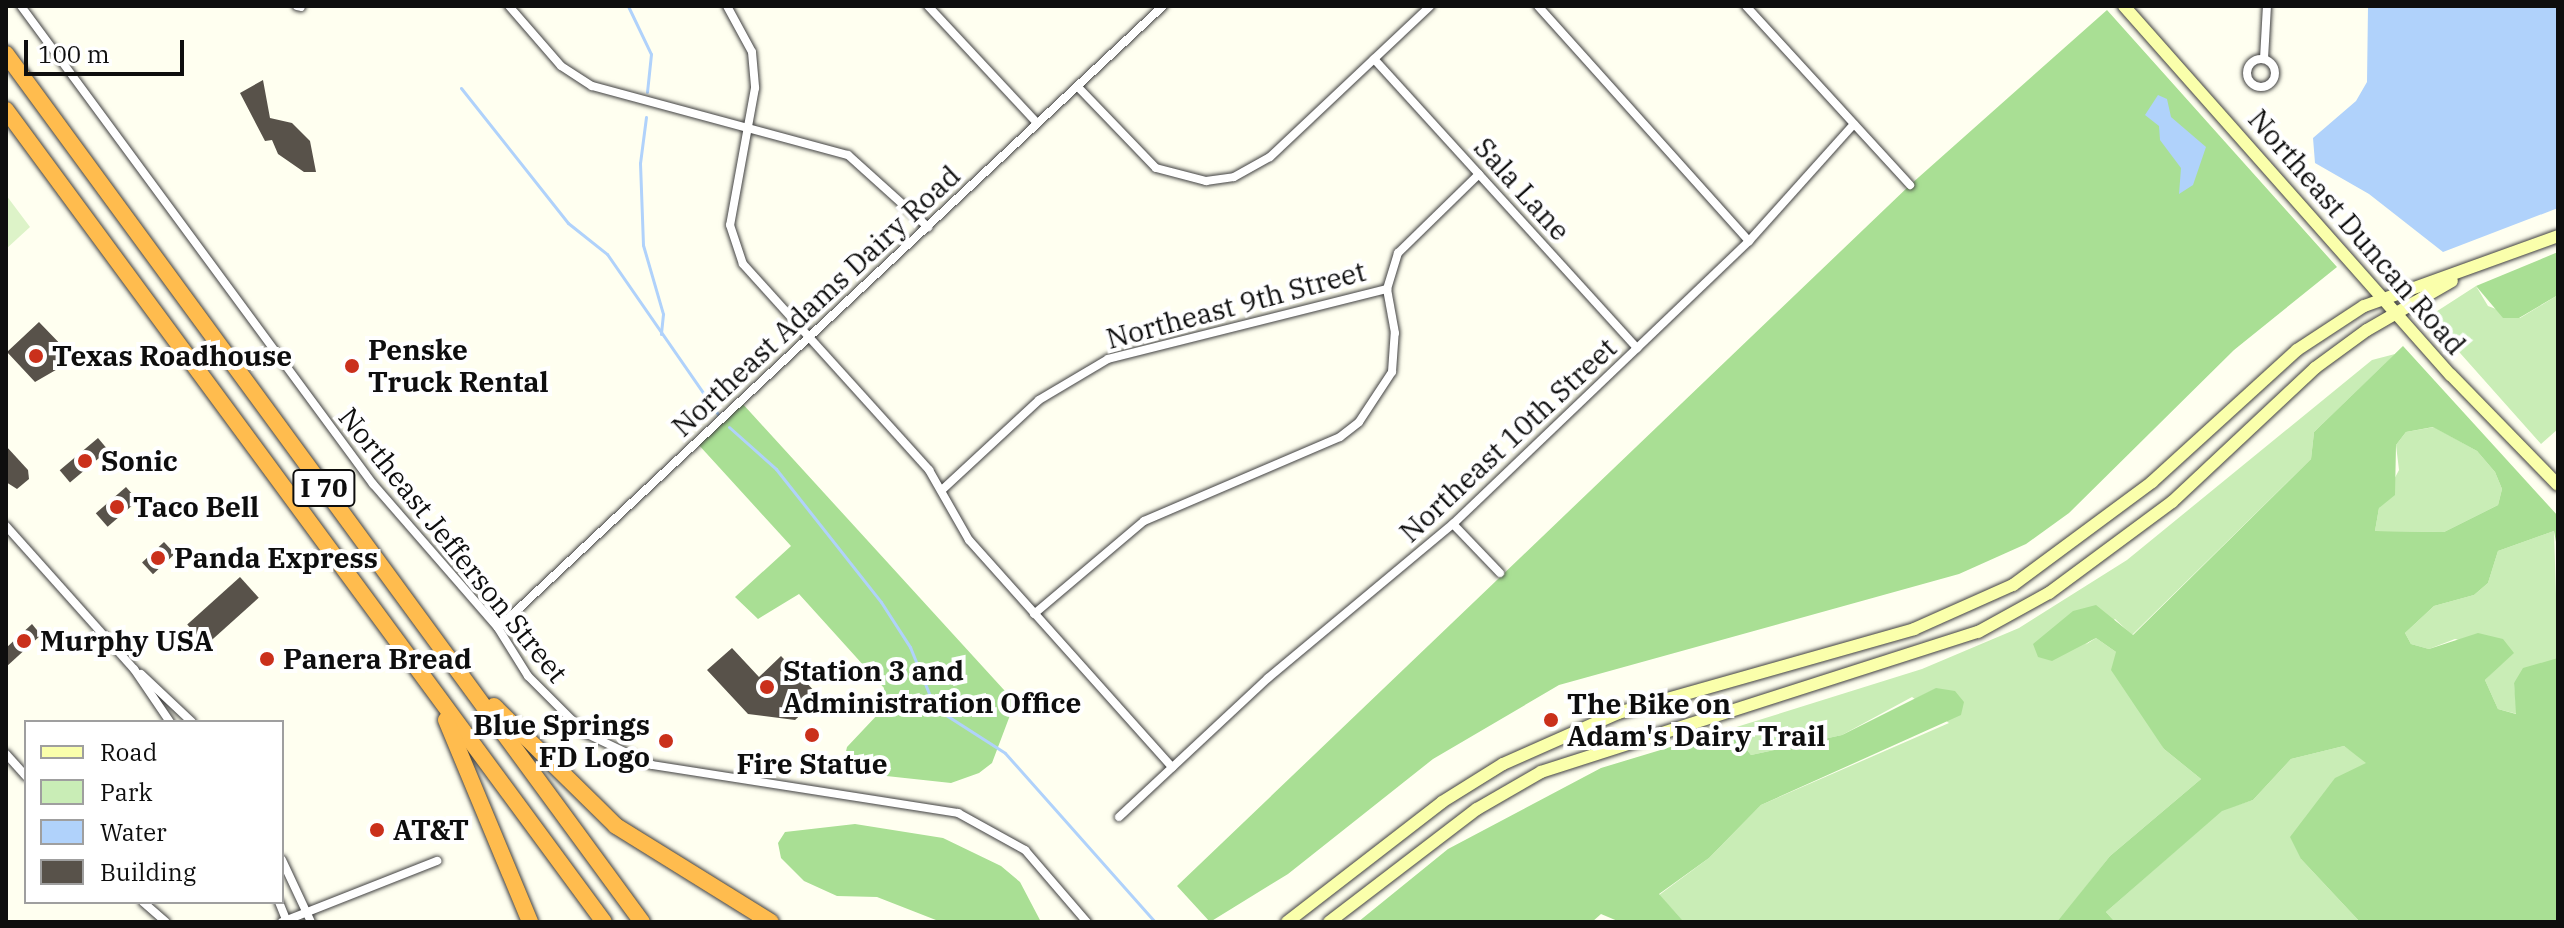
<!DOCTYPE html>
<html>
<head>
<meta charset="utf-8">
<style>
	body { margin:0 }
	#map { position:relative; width:2564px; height:928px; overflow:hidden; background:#fffff0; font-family:"IBM Plex Serif",serif }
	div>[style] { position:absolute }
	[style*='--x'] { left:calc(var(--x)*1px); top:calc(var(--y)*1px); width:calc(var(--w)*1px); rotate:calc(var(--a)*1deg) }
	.green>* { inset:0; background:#c9edb6 }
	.forest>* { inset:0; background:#a9df94 }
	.pitch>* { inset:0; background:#ddf3c8 }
	.water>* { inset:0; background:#b0d2fb }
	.stream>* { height:3px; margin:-1.5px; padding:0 1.5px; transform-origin:1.5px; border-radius:1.5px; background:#b0d2fb }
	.building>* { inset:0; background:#58524a; transform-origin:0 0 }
	.roads { filter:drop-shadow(0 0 2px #414141) drop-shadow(0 0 2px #414141) }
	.street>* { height:8px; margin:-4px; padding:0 4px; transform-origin:4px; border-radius:4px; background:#fff }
	.street>.ring { margin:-4px; padding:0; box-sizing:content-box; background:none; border:8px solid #fff; border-radius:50% }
	.secondary>* { height:12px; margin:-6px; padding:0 6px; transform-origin:6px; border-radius:6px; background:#faffab }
	.highway>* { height:16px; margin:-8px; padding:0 8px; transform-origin:8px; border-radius:8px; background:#ffbc4e }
	.dots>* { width:22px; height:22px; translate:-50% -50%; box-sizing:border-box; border:4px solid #fff; border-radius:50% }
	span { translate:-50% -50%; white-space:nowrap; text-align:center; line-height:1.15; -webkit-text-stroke:8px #fff; paint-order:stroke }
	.shield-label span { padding:2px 6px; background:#fff; border:2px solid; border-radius:6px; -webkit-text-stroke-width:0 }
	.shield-label { font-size:26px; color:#0e0e0e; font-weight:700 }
	.street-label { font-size:28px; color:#0e0e0e }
	.poi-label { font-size:28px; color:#0e0e0e; font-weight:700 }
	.left { translate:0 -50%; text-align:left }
	.right { translate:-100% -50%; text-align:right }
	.frame { position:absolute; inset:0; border:8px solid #0e0e0e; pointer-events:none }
	.legend { position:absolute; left:24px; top:720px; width:260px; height:184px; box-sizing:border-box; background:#fff; border:2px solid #9f9f9f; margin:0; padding:10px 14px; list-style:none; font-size:24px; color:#0e0e0e }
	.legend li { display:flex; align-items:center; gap:16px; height:40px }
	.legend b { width:40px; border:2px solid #9f9f9f }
	.scale { position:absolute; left:24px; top:40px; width:160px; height:36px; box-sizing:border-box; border:4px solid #0e0e0e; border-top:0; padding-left:10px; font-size:24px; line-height:28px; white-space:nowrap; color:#0e0e0e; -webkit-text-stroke:6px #fff; paint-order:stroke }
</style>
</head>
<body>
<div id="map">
	<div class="green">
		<div style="clip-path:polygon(2476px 286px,2488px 306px,2520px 318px,2558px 295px,2558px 429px,2541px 444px,2428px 317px)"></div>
		<div style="clip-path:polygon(2395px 354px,2314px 432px,2311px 459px,2132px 635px,2115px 619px,2085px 645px,2096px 638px,2116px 652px,2164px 749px,2201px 779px,2110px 856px,2058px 922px,1684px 922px,1659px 895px,1709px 858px,1761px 805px,1949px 723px,1912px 697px,1842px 735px,1751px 755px,1730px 729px,1922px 669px,2019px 628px,2127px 560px,2372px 360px)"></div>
		<div style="clip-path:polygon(2434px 427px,2477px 451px,2495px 472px,2502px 489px,2498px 505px,2444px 532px,2375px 531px,2379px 508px,2399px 470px,2396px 445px,2406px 432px)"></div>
		<div style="clip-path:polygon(2554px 531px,2558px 658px,2514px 683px,2517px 714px,2498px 709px,2485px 680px,2513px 653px,2455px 639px,2429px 649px,2411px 644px,2405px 633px,2434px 606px,2474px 595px,2488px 583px,2498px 551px)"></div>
		<div style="clip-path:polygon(2344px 746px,2367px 762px,2301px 859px,2360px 922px,2115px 922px,2106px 912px,2222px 810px,2253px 800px,2291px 759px)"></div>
	</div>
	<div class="forest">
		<div style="clip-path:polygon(2107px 10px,2337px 267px,2234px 350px,2069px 513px,2026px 544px,1959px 574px,1559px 685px,1433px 759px,1288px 874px,1210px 922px,1177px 886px,1910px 185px)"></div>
		<div style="clip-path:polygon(2558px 252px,2558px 295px,2519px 318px,2503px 318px,2476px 286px)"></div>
		<div style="clip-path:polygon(evenodd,2403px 346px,2558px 516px,2558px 553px,2554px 531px,2498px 551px,2488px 583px,2474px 595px,2434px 606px,2405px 633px,2411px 644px,2429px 649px,2478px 633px,2503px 639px,2514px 653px,2485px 680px,2498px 709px,2516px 714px,2514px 683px,2523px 668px,2558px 658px,2558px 922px,2360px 922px,2301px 859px,2290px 837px,2335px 778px,2366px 763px,2344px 746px,2291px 759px,2253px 800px,2222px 811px,2106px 912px,2115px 922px,2057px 922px,2110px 856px,2201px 779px,2164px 749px,2111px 670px,2116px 652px,2096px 638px,2052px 661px,2038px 657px,2033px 644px,2073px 611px,2096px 605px,2133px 635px,2311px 459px,2314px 432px,2403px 346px,2433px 427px,2477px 451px,2495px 472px,2502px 489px,2498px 505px,2444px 532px,2375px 531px,2379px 508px,2395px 495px,2396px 445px,2406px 432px,2433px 427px)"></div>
		<div style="clip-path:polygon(741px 402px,1015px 702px,992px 763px,979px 773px,951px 783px,877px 775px,844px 760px,847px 747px,880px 712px,884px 688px,799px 594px,758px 619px,735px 597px,791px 546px,697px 443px)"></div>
		<div style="clip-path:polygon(1936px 688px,1955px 691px,1964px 702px,1961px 715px,1761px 805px,1709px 858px,1659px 894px,1684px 922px,1620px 922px,1601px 914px,1592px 922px,1358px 922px,1448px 849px,1601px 768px,1730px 729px,1751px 755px,1842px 735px)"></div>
		<div style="clip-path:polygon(855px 824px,943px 838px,1001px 866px,1020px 882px,1041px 922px,941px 922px,877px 897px,837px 896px,804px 881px,781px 858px,778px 843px,785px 832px)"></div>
	</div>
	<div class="pitch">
		<div style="clip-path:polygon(6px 195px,30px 227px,6px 249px)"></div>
	</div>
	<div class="water">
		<div style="clip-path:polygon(2368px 6px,2558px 6px,2558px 208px,2443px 252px,2369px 194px,2315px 163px,2313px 138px,2356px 101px,2367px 82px)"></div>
		<div style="clip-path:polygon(2158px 95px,2167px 99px,2171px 117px,2206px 147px,2193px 185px,2179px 194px,2181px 168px,2160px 140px,2159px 126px,2145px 115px)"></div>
	</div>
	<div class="stream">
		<div style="--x:628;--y:6;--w:53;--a:64.4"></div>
		<div style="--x:651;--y:54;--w:38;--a:96"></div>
		<div style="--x:461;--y:88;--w:172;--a:51.6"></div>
		<div style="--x:568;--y:223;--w:50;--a:38.5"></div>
		<div style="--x:607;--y:254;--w:197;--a:55.3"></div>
		<div style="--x:646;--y:117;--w:46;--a:97.4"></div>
		<div style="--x:640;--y:163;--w:82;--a:87.9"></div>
		<div style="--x:643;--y:245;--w:72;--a:73.8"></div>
		<div style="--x:663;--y:314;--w:20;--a:96"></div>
		<div style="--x:729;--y:427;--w:63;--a:41.8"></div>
		<div style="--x:776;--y:469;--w:169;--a:51.7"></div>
		<div style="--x:881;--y:602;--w:54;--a:57.2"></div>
		<div style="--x:910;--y:647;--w:66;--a:67.7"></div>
		<div style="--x:935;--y:708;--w:83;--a:32.7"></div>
		<div style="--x:1005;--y:753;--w:226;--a:48.4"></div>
	</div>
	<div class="building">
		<div style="clip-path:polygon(263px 80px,270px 118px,292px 123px,310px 141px,316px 172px,304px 172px,278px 154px,272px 140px,265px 141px,240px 93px)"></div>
		<div style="clip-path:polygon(39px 322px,67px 351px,56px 361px,61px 367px,35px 382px,7px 352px)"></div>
		<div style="left:98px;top:438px;width:16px;height:50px;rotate:50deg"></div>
		<div style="clip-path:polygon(6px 446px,28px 470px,29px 479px,17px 489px,6px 482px)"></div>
		<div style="left:126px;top:487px;width:18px;height:40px;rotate:49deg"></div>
		<div style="left:164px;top:542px;width:16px;height:30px;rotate:47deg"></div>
		<div style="left:240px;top:577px;width:28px;height:71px;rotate:48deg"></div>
		<div style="clip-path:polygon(32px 624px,41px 635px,6px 667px,6px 648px)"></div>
		<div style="clip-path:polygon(732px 648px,759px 677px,781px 656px,820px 697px,795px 720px,748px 714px,707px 670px)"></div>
	</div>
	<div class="roads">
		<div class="street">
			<div style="--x:21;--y:6;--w:594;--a:53.63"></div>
			<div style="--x:373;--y:484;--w:191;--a:49"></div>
			<div style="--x:498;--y:628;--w:57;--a:58"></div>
			<div style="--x:528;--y:676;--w:81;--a:45"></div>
			<div style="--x:585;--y:733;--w:74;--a:25.5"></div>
			<div style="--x:652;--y:765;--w:310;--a:8.9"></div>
			<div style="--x:958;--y:813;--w:77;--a:28.9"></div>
			<div style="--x:1025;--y:850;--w:95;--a:49.3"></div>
			<div style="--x:297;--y:6;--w:4;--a:14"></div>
			<div style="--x:509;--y:6;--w:79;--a:49.1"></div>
			<div style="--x:561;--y:66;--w:37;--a:33"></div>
			<div style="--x:592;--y:86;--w:265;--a:15.1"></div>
			<div style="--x:848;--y:155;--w:108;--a:42"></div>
			<div style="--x:727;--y:6;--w:52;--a:61.5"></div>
			<div style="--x:752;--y:52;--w:36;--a:85"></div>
			<div style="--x:755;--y:88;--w:139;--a:100.3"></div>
			<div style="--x:730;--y:225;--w:41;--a:71.6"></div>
			<div style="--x:743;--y:264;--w:278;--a:47.9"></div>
			<div style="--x:929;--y:470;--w:81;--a:60.3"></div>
			<div style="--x:969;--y:540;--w:305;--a:48.2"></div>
			<div style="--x:928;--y:6;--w:160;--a:47"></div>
			<div style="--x:1538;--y:6;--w:316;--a:48.1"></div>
			<div style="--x:1746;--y:6;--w:243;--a:47.5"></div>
			<div class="ring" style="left:2247px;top:59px;width:20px;height:20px"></div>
			<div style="--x:1374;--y:59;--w:391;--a:47.7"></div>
			<div style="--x:2264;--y:59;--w:53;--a:-86.8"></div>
			<div style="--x:1078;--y:87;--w:112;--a:46.1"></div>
			<div style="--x:1156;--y:168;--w:52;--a:14.6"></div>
			<div style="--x:1206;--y:181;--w:28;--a:-8"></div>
			<div style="--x:1234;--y:177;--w:41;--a:-29.1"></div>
			<div style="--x:1270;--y:157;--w:220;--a:-43.3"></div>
			<div style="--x:943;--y:489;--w:131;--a:-42.8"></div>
			<div style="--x:1039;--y:400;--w:80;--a:-30.7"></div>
			<div style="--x:1108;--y:359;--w:288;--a:-14.1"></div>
			<div style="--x:1453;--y:524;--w:68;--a:46.2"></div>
			<div style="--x:6;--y:526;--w:192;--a:48.2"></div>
			<div style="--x:134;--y:669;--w:64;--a:55.8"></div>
			<div style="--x:1034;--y:614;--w:144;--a:-40.2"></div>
			<div style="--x:1144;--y:521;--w:213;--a:-23.2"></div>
			<div style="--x:1340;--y:437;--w:24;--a:-38"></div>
			<div style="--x:1359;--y:422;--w:60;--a:-56.6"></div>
			<div style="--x:1392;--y:372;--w:39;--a:-86"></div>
			<div style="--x:1395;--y:333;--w:45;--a:-100.3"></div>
			<div style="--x:1387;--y:289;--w:38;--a:-73"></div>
			<div style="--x:1398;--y:253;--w:113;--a:-44.3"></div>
			<div style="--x:498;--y:628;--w:911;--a:-43.09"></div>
			<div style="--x:141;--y:674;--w:70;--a:43.3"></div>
			<div style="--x:6;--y:754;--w:30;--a:48"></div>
			<div style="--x:1119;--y:817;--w:204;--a:-43"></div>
			<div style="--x:1268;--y:678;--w:241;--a:-39.8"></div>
			<div style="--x:1453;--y:524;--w:410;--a:-43.7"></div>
			<div style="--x:1749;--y:241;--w:157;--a:-48.1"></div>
			<div style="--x:282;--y:860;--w:68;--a:64.9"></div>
			<div style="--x:143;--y:902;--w:30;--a:41"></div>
			<div style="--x:279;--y:902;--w:22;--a:68"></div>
			<div style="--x:282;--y:922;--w:167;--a:-21.5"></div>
		</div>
		<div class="secondary">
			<div style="--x:2124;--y:6;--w:493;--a:48.5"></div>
			<div style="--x:2451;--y:375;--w:153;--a:45.8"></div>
			<div style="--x:1287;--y:922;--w:196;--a:-37.7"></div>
			<div style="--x:1442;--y:802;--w:72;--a:-31.9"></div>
			<div style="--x:1503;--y:764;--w:126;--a:-23.9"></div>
			<div style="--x:1618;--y:713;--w:308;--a:-15.8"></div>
			<div style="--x:1914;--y:629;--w:108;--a:-24"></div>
			<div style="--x:2013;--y:585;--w:173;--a:-36.5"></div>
			<div style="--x:2152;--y:482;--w:196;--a:-42.3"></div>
			<div style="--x:2297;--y:350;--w:80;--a:-33.3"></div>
			<div style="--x:2364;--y:306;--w:206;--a:-19.8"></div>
			<div style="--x:1329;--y:922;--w:186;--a:-37.4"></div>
			<div style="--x:1477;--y:809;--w:74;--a:-30"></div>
			<div style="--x:1541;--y:772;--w:459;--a:-17.8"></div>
			<div style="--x:1978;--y:632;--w:81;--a:-28.8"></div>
			<div style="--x:2049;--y:593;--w:153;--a:-36.5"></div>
			<div style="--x:2172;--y:502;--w:196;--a:-43.1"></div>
			<div style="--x:2315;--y:368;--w:64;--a:-36.2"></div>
			<div style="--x:2367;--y:330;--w:98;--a:-30"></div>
		</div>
		<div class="highway">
			<div style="--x:6;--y:54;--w:1076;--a:53.77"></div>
			<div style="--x:6;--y:110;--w:1008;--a:53.63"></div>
			<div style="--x:494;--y:706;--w:171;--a:44.5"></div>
			<div style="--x:616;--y:826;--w:182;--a:31.8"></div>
			<div style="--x:446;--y:720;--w:219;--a:67.4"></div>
		</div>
	</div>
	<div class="dots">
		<div style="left:36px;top:356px;background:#ca301b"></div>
		<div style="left:352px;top:366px;background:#ca301b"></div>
		<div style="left:85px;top:461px;background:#ca301b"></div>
		<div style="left:117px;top:507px;background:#ca301b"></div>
		<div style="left:158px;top:558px;background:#ca301b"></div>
		<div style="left:24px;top:641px;background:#ca301b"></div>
		<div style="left:267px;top:659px;background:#ca301b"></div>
		<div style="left:767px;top:687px;background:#ca301b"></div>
		<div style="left:1551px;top:720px;background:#ca301b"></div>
		<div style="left:812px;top:735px;background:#ca301b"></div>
		<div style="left:666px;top:741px;background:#ca301b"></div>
		<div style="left:377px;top:830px;background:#ca301b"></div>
	</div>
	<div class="shield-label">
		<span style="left:324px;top:488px">I 70</span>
	</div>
	<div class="street-label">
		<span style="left:1522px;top:189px;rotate:48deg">Sala Lane</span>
		<span style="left:2357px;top:232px;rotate:49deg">Northeast Duncan Road</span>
		<span style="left:816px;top:301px;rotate:-43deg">Northeast Adams Dairy Road</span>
		<span style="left:1236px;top:305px;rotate:-15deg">Northeast 9th Street</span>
		<span style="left:1508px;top:440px;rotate:-43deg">Northeast 10th Street</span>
		<span style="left:453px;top:545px;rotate:51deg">Northeast Jefferson Street</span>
	</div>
	<div class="poi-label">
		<span class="left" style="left:368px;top:366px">Penske<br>Truck Rental</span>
		<span class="left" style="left:52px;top:356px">Texas Roadhouse</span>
		<span class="left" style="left:101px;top:461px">Sonic</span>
		<span class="left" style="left:133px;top:507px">Taco Bell</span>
		<span class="left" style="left:174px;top:558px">Panda Express</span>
		<span class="left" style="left:40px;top:641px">Murphy USA</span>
		<span class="left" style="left:283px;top:659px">Panera Bread</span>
		<span class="left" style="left:783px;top:687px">Station 3 and<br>Administration Office</span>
		<span class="left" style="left:1567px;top:720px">The Bike on<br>Adam's Dairy Trail</span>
		<span class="right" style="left:650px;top:741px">Blue Springs<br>FD Logo</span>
		<span style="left:812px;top:764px">Fire Statue</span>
		<span class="left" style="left:393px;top:830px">AT&amp;T</span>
	</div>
	<div class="frame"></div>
	<ul class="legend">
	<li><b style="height:10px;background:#faffab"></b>Road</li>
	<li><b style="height:22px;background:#c9edb6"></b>Park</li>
	<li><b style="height:22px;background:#b0d2fb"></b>Water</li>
	<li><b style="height:22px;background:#58524a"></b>Building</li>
	</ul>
	<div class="scale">100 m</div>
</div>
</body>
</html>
